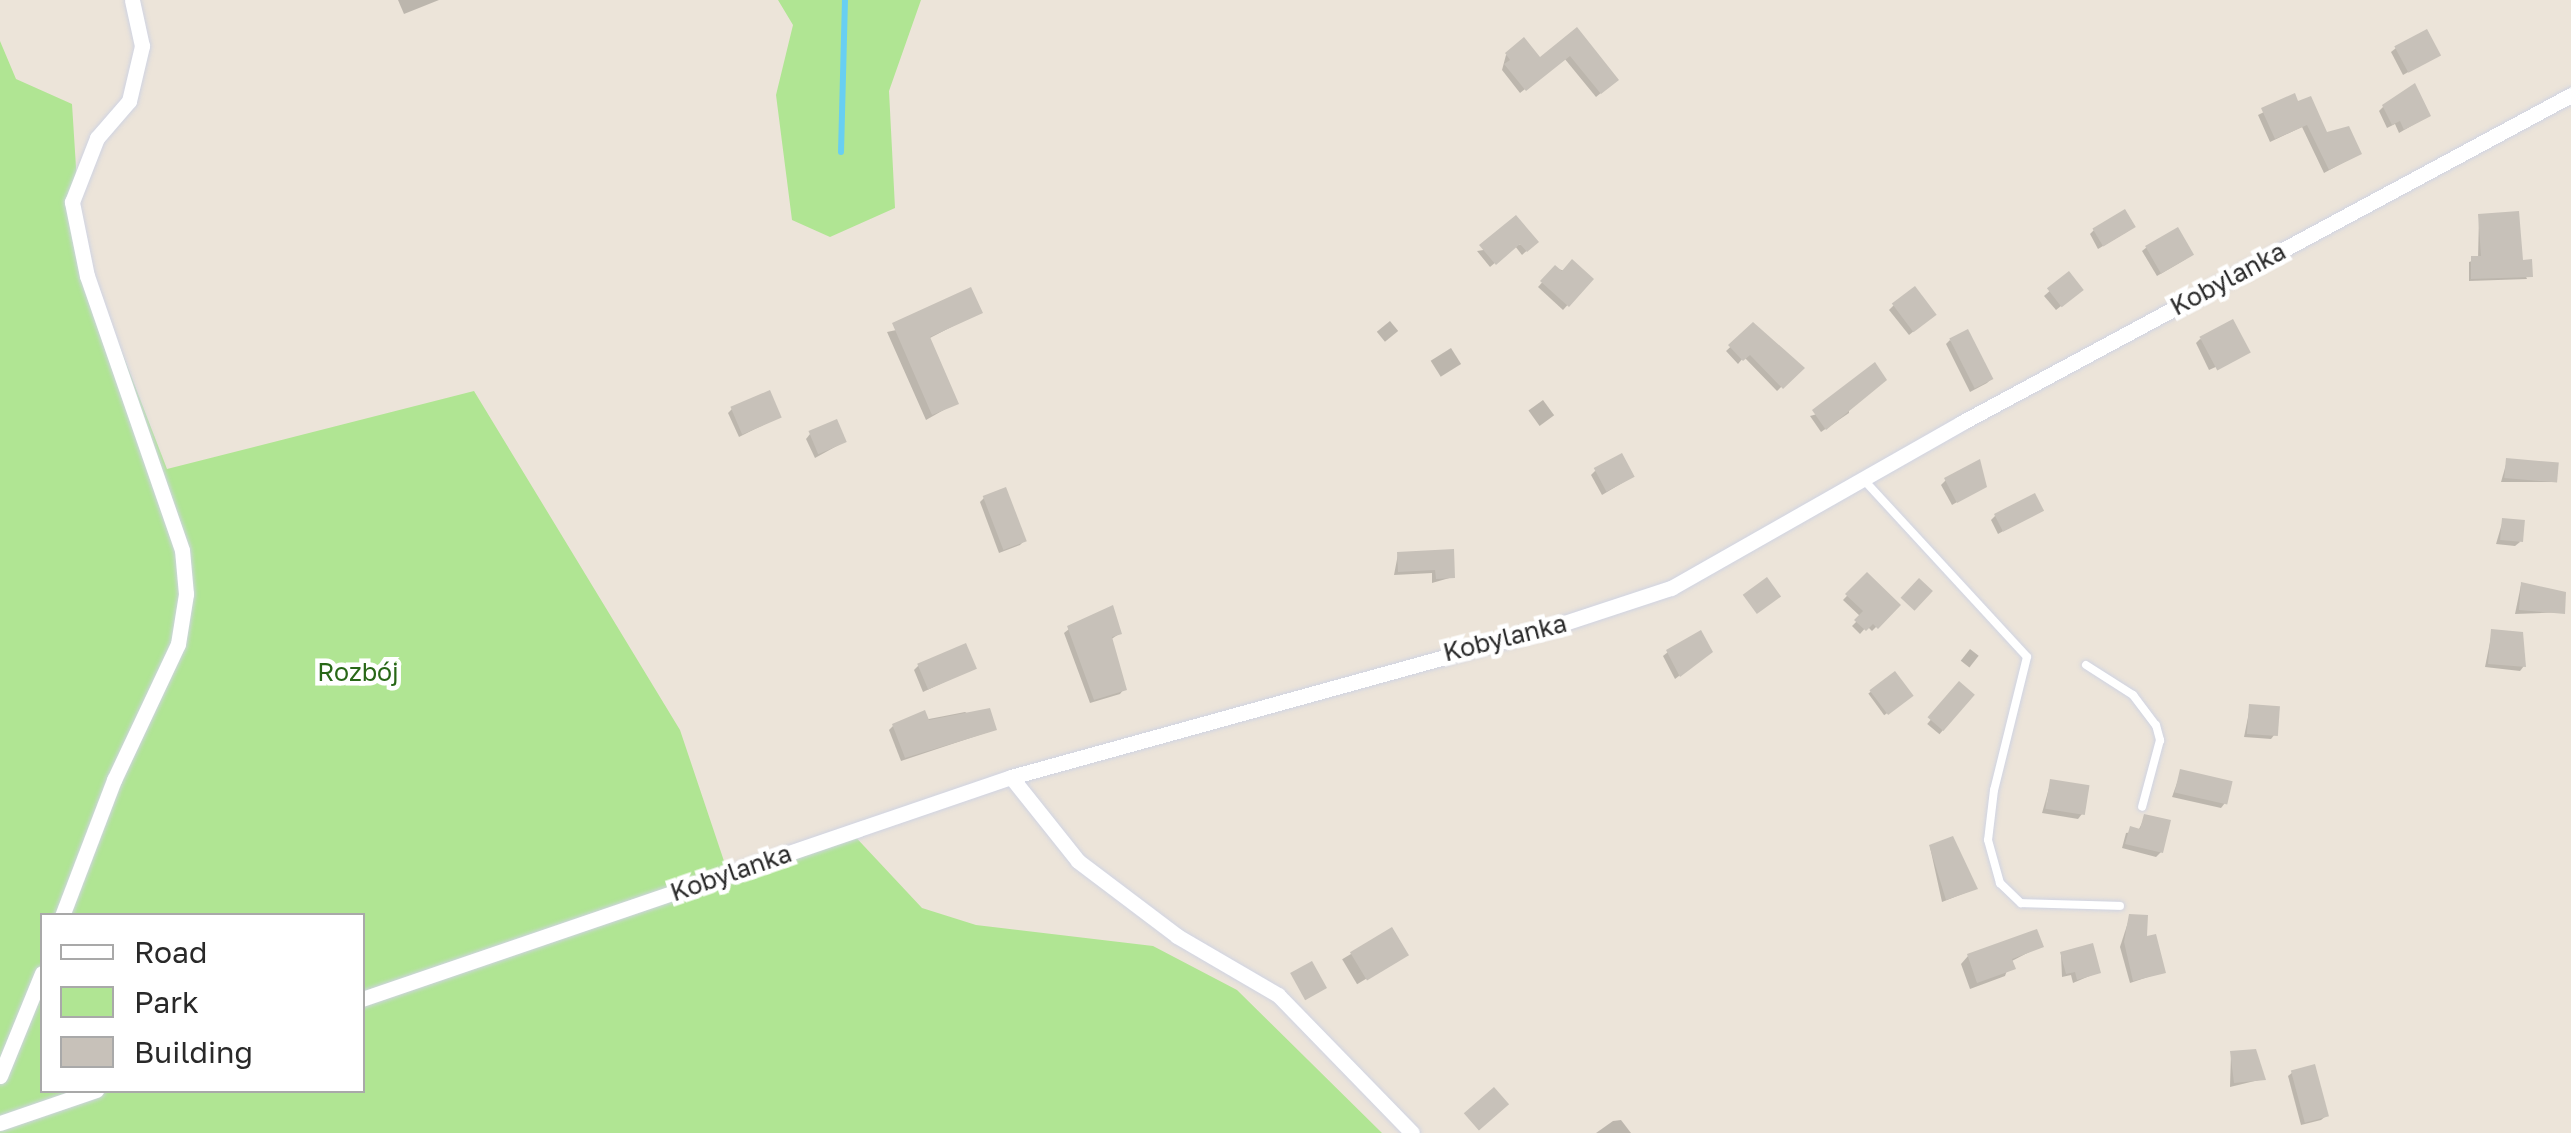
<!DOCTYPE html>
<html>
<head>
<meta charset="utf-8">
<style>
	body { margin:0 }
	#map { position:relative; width:2571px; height:1133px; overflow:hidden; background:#ece4d9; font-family:"Golos Text",sans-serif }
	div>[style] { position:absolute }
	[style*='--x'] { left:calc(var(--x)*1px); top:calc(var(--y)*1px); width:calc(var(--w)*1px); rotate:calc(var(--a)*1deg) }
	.green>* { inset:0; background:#b0e593 }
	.shadow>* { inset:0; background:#0003; transform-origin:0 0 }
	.stream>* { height:6px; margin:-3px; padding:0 3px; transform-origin:3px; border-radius:3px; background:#68cff2 }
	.building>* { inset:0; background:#c7c1b9; transform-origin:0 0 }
	.roads { filter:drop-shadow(0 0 2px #cfd3e2) drop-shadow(0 0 2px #cfd3e2) }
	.lane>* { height:8px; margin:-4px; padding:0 4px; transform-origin:4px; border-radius:4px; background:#fff }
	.street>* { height:15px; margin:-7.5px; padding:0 7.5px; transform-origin:7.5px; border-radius:7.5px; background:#fff }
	span { translate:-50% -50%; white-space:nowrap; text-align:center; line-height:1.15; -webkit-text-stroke:9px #fff; paint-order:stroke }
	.street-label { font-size:25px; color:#292929 }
	.park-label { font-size:25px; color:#286717 }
	.legend { position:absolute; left:40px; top:913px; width:325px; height:180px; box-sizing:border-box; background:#fff; border:2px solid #a9a9a9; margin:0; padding:12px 18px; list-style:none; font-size:30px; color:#292929 }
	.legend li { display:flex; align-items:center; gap:20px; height:50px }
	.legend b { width:50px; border:2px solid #a9a9a9 }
</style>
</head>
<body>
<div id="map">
	<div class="green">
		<div style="clip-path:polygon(778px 0,921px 0,889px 91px,895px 208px,830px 237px,792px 220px,776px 95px,793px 25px)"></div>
		<div style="clip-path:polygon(evenodd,0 41px,16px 79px,72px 104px,81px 246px,167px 469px,474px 391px,680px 730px,727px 870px,849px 830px,922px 908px,976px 925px,1153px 946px,1237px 990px,1382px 1133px,0 1133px,0 41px,42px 916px,362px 916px,362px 1090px,42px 1090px,42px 916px)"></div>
	</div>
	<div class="shadow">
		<div style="clip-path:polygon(398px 0,439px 0,404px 14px)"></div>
		<div style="clip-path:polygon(1577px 31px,1612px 84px,1596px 97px,1564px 58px,1520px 93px,1502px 70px,1506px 55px,1540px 61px)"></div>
		<div style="clip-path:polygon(2396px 48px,2438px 55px,2403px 75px,2391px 52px)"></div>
		<div style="clip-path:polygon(2294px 97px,2325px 135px,2359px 154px,2324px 173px,2302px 127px,2270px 142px,2258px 115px)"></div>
		<div style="clip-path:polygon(2383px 107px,2428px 116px,2399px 133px,2395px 124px,2387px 128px,2379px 111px)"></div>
		<div style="clip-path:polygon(2479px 217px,2520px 262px,2527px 279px,2469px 281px,2469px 262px,2478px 259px)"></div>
		<div style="clip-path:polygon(2094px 230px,2128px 231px,2098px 249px,2090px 234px)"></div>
		<div style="clip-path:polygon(1536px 242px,1522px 255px,1515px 246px,1490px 267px,1477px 251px)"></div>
		<div style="clip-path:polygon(2147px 247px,2186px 259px,2157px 276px,2142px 251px)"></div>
		<div style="clip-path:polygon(1555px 268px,1591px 279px,1563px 310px,1538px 287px)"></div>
		<div style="clip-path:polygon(2068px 275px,2076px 294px,2056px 310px,2044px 296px)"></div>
		<div style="clip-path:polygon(1894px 305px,1929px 319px,1909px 335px,1889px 310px)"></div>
		<div style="clip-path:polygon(980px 312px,928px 339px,956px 403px,926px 420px,887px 332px)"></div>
		<div style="left:1390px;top:321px;width:13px;height:17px;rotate:51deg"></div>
		<div style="clip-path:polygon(1753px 326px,1801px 368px,1777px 391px,1744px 357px,1738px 364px,1726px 351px)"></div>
		<div style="clip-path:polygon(2200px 339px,2246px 353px,2209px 370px,2196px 343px)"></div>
		<div style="clip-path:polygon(1950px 340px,1991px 379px,1987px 383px,1970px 392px,1946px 344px)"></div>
		<div style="left:1451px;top:348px;width:19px;height:24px;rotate:58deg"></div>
		<div style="left:1543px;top:400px;width:19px;height:18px;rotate:54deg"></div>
		<div style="clip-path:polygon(1849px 405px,1849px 413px,1821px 432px,1810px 416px)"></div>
		<div style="clip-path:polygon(732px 409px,779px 417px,739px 437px,728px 413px)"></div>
		<div style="clip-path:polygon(810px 434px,844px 442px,815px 458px,806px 439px)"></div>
		<div style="clip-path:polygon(2507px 461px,2555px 482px,2501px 482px)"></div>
		<div style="clip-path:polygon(1595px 471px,1632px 477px,1602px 495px,1591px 475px)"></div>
		<div style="clip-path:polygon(1946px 480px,1984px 486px,1952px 505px,1941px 485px)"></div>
		<div style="clip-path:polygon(984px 498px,1024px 541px,1020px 545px,999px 553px,980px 502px)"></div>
		<div style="clip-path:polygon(2040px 511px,1998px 534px,1991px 520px,1996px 515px)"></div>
		<div style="clip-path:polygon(2503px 520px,2520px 542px,2515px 546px,2496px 544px)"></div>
		<div style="clip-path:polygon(1398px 554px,1453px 577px,1432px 583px,1432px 573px,1394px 575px)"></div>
		<div style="clip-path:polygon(1867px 575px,1898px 605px,1872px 631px,1867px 626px,1860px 634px,1852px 626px,1861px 617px,1843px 600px)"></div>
		<div style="clip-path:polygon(2521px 585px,2563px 612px,2515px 614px)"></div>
		<div style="clip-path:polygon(1069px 629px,1119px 634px,1110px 640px,1124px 689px,1120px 694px,1090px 703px,1064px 633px)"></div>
		<div style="clip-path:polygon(2492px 632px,2524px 666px,2520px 671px,2485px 667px)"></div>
		<div style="left:1970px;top:649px;width:11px;height:15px;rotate:38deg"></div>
		<div style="clip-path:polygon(1668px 652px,1705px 656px,1675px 679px,1663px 656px)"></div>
		<div style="clip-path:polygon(918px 666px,974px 668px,923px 692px,914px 670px)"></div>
		<div style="left:1895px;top:674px;width:27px;height:33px;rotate:54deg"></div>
		<div style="left:1960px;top:685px;width:16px;height:51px;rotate:40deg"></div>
		<div style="clip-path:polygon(2250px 707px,2275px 734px,2271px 739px,2244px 737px)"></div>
		<div style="clip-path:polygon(965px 712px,994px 730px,901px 761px,889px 730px,893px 726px)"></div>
		<div style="clip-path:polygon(2181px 772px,2225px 803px,2221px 808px,2172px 797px)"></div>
		<div style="clip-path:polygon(2051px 781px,2082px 814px,2078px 819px,2042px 813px)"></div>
		<div style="clip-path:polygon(2145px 817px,2161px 852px,2156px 857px,2122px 848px,2126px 833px,2138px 831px)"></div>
		<div style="clip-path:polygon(1930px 847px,1975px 889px,1942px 902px)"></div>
		<div style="clip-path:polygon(2130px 916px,2163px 972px,2130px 983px,2120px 947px)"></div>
		<div style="left:1391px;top:930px;width:29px;height:57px;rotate:59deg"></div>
		<div style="clip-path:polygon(2041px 946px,2010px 962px,2005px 976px,1970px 989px,1961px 964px,1968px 956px)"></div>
		<div style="clip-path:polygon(2061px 954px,2099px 972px,2073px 983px,2071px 975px,2062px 977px)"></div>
		<div style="clip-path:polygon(2231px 1054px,2263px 1079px,2230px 1087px)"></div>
		<div style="clip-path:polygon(2293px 1072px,2326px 1116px,2321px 1120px,2301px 1125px,2288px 1076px)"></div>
		<div style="clip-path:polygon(1621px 1120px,1631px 1133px,1596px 1133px,1613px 1121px)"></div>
	</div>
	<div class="stream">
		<div style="--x:841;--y:152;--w:152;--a:-88.5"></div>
	</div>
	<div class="building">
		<div style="clip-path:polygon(1577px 27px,1619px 80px,1601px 94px,1570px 56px,1526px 91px,1504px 64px,1510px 60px,1505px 53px,1524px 37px,1540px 57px)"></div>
		<div style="left:2427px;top:29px;width:30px;height:37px;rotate:62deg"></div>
		<div style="clip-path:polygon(2415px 83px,2431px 116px,2404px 130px,2400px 121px,2392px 125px,2382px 105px)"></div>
		<div style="clip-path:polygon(2295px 93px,2298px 101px,2311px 96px,2327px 132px,2349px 126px,2362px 154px,2329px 170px,2307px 125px,2275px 139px,2261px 108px)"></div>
		<div style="left:2125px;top:209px;width:21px;height:38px;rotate:59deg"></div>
		<div style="clip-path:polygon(2519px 211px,2523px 260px,2532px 259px,2533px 277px,2471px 279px,2471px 256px,2481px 256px,2478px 214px)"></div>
		<div style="clip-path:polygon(1516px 215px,1539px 242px,1527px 252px,1520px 244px,1496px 265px,1479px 245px)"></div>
		<div style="left:2178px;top:227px;width:32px;height:38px;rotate:60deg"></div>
		<div style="clip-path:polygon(1572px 259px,1594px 279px,1569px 307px,1540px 281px,1555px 265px,1562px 271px)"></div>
		<div style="left:2069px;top:271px;width:24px;height:28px;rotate:52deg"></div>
		<div style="left:1915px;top:286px;width:36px;height:29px;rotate:53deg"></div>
		<div style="clip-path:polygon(971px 287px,983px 313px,930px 337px,959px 404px,932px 415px,892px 323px)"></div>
		<div style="left:2233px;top:319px;width:38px;height:38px;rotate:62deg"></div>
		<div style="clip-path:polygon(1753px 322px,1805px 368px,1783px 389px,1750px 355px,1743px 361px,1728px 345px)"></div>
		<div style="left:1968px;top:329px;width:56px;height:21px;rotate:63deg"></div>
		<div style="clip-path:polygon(1875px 362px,1887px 380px,1826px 430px,1812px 410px)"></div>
		<div style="left:770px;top:390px;width:30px;height:43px;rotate:67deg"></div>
		<div style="left:837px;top:419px;width:25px;height:31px;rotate:67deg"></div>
		<div style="left:1622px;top:453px;width:27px;height:32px;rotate:62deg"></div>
		<div style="left:2506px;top:458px;width:53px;height:20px;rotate:5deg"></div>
		<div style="clip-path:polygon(1980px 459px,1987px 487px,1957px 503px,1944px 478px)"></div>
		<div style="left:1006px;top:487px;width:58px;height:25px;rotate:69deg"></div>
		<div style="left:2035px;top:493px;width:20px;height:46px;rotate:63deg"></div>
		<div style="left:2502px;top:518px;width:23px;height:22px;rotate:5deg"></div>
		<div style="clip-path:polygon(1454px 549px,1455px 578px,1436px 579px,1435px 570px,1398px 572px,1397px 552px)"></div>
		<div style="clip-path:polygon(1867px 572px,1901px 605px,1878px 629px,1873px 624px,1866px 631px,1854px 620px,1863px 611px,1845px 594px)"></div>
		<div style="left:1767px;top:577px;width:24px;height:30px;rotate:54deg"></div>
		<div style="left:1919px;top:578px;width:19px;height:27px;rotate:43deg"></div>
		<div style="clip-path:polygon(2521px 582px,2566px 592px,2565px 614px,2519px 610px)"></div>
		<div style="clip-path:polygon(1113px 605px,1122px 634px,1112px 637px,1127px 690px,1094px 700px,1067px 626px)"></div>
		<div style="clip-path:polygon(2491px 629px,2523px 632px,2526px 667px,2488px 664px)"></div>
		<div style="clip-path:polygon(1701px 630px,1713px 652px,1680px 677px,1666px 650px)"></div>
		<div style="left:966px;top:643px;width:28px;height:53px;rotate:67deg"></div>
		<div style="left:1895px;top:671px;width:31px;height:32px;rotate:53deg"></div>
		<div style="left:1959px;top:681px;width:21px;height:48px;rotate:41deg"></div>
		<div style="left:2249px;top:704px;width:31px;height:30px;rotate:4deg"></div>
		<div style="clip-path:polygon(990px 708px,997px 730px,905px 758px,892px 724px,925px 710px,929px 720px)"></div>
		<div style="left:2180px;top:769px;width:54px;height:24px;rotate:13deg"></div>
		<div style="left:2050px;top:779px;width:40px;height:30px;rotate:9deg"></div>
		<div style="clip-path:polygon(2144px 814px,2171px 820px,2163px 853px,2125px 844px,2130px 826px,2140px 829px)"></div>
		<div style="clip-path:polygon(1953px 836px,1978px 889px,1946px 900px,1929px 845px)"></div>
		<div style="clip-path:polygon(2129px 914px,2148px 915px,2147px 936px,2156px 934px,2166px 973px,2133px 981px,2124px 942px)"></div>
		<div style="left:1392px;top:927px;width:33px;height:49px;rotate:59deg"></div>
		<div style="clip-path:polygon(2037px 929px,2044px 947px,2012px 959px,2016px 969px,1977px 983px,1967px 954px)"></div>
		<div style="clip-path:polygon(2093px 943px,2101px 973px,2077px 980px,2075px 972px,2066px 974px,2060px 952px)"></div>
		<div style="left:1312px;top:961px;width:31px;height:25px;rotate:61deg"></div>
		<div style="clip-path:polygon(2256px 1049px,2266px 1080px,2234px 1083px,2230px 1051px)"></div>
		<div style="left:2315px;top:1064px;width:54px;height:25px;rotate:75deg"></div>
		<div style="left:1494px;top:1087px;width:23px;height:40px;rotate:49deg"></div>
	</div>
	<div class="roads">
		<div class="lane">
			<div style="--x:1862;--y:478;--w:243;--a:47.3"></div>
			<div style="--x:2027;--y:657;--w:137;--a:103.9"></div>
			<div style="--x:1994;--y:790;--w:50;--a:96.8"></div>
			<div style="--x:1988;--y:840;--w:45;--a:74.4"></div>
			<div style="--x:2000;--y:883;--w:29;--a:44"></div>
			<div style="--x:2021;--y:903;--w:99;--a:1.7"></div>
			<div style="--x:2086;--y:665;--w:56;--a:32.6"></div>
			<div style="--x:2133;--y:695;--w:38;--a:53"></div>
			<div style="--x:2156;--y:725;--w:16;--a:75"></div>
			<div style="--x:2160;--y:740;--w:69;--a:105"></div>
		</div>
		<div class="street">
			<div style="--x:1011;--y:777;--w:107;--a:51.4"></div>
			<div style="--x:1078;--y:861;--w:124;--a:37.1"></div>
			<div style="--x:1177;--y:936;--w:117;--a:30.3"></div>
			<div style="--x:1278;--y:995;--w:192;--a:45.8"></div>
			<div style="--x:62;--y:916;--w:146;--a:-69.1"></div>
			<div style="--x:114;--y:780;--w:150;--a:-64.8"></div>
			<div style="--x:178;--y:644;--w:51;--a:-80.9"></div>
			<div style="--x:186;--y:594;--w:44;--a:-95.2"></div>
			<div style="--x:182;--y:550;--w:290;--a:-109.1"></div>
			<div style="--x:87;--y:276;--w:76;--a:-101.5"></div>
			<div style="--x:72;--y:202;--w:69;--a:-68.7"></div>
			<div style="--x:97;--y:138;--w:49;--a:-49.1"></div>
			<div style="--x:129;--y:101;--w:57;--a:-76.7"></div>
			<div style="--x:142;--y:46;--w:47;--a:-102.3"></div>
			<div style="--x:362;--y:999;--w:686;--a:-18.88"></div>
			<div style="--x:1011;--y:777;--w:555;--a:-15.46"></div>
			<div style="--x:1546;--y:629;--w:132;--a:-18.2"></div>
			<div style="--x:1671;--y:588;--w:334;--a:-29.6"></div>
			<div style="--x:1961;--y:423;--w:693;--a:-28.27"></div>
			<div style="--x:0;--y:1076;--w:111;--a:-67.8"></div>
			<div style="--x:0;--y:1123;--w:102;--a:-19"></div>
		</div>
	</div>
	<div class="street-label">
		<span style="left:2228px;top:279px;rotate:-28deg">Kobylanka</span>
		<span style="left:1505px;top:638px;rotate:-14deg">Kobylanka</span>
		<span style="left:731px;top:873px;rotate:-19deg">Kobylanka</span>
	</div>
	<div class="park-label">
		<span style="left:358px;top:672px">Rozbój</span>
	</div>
	<ul class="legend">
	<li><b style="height:12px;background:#fff"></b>Road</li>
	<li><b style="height:28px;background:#b0e593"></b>Park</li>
	<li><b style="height:28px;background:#c7c1b9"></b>Building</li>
	</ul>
</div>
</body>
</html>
